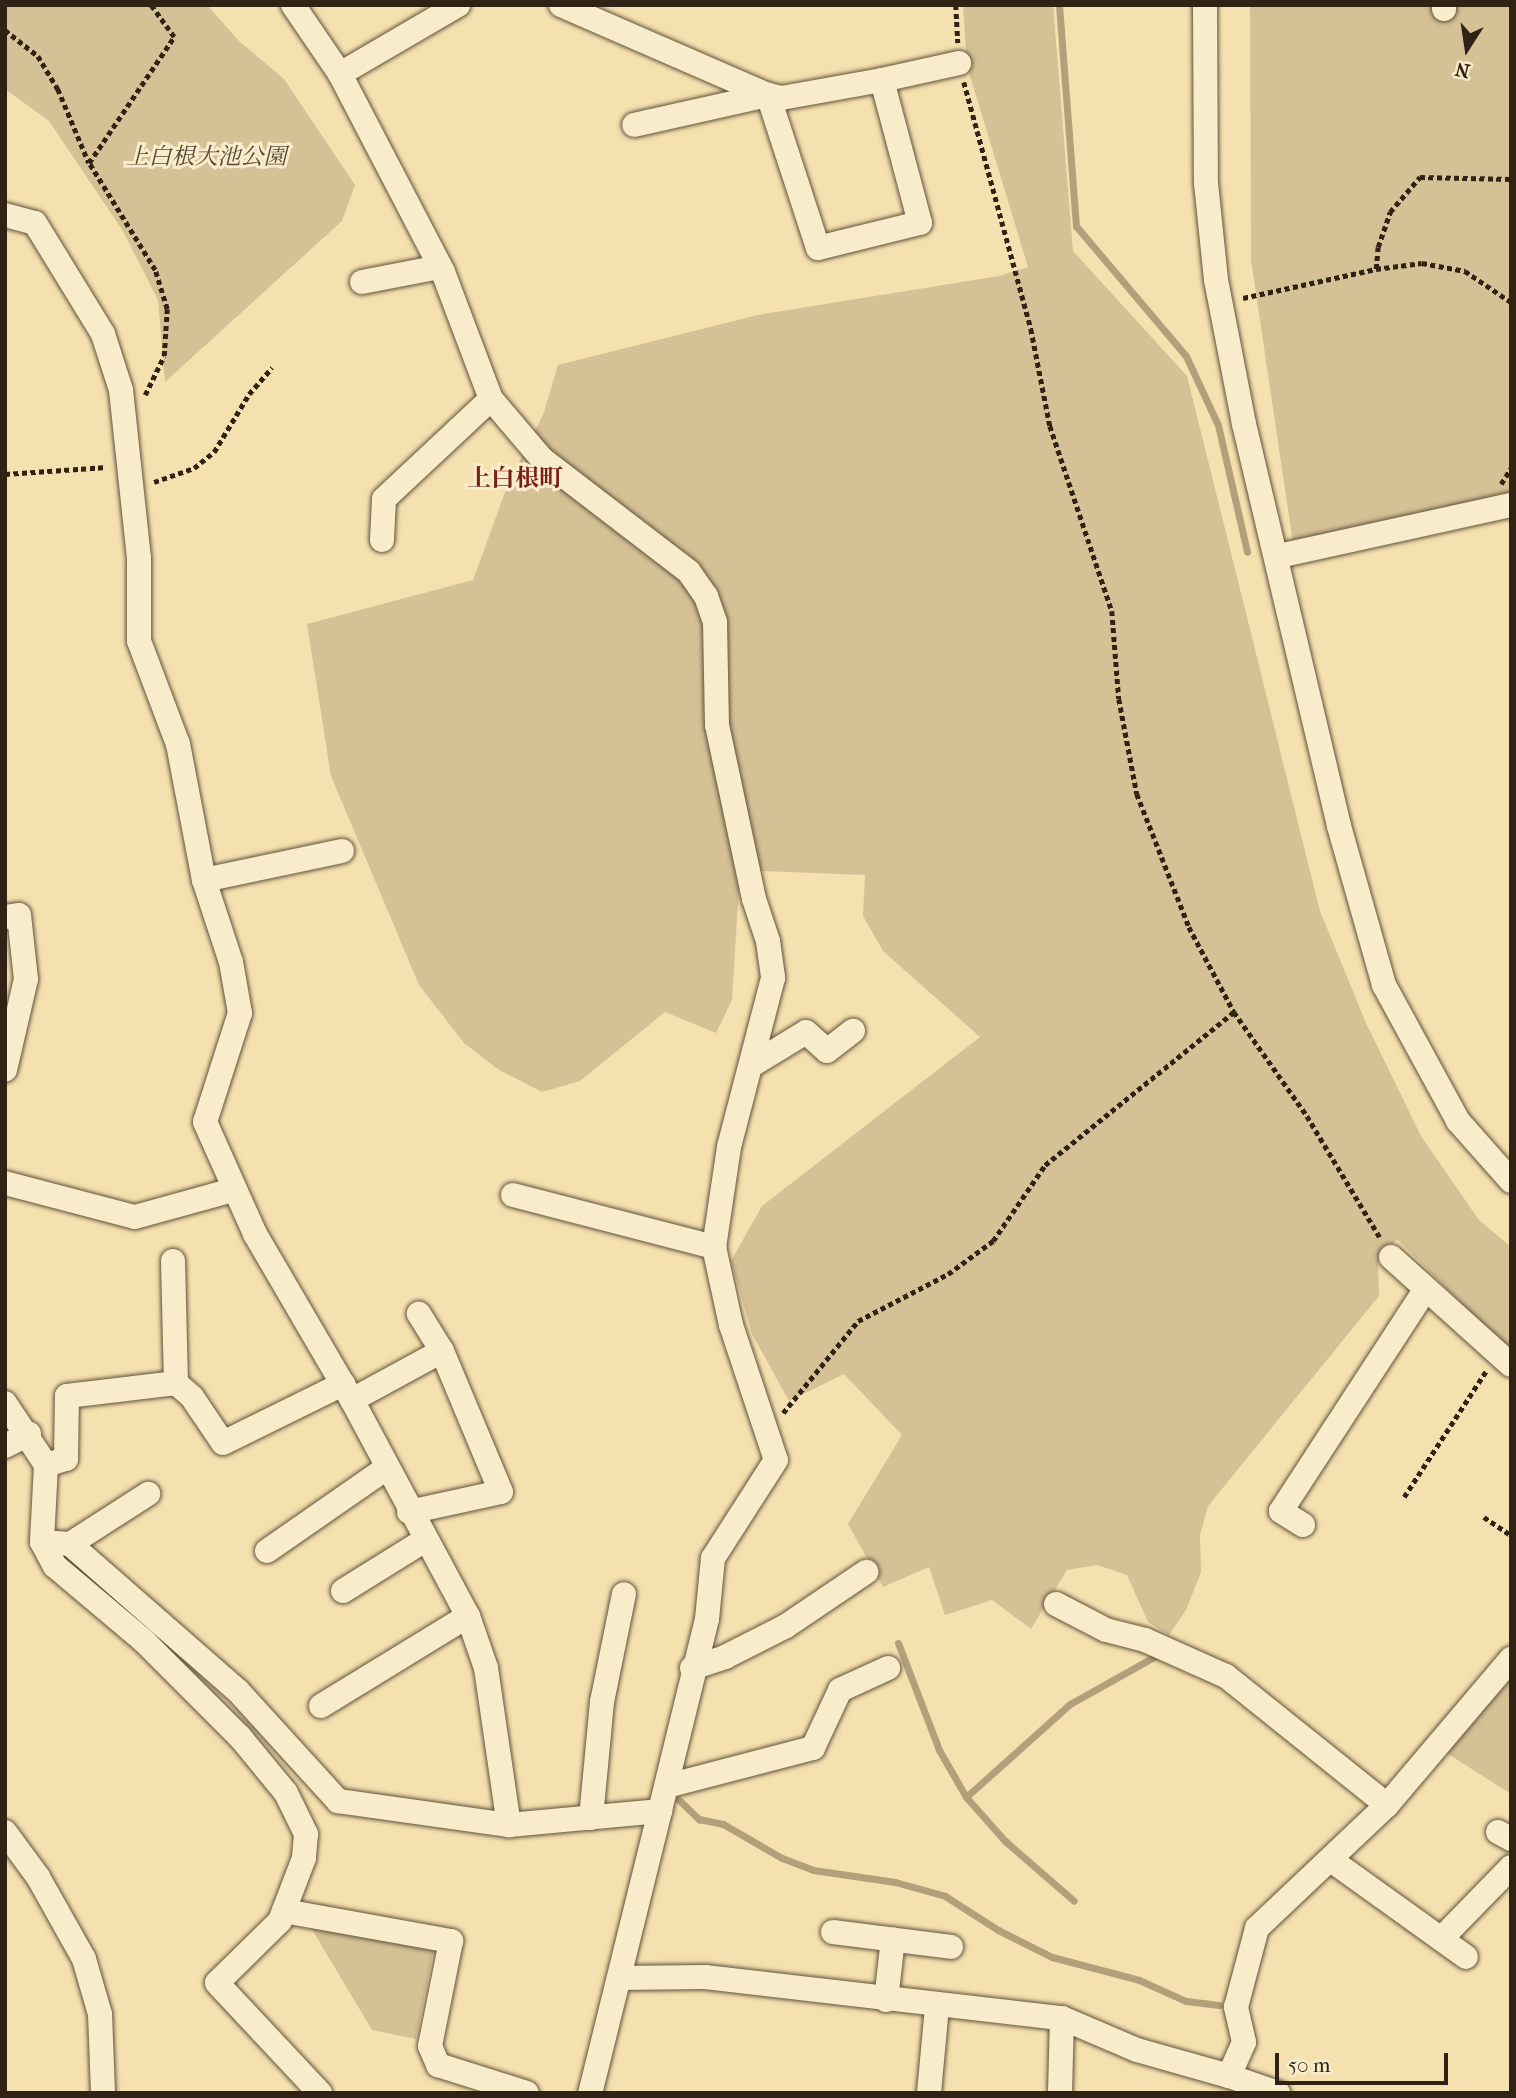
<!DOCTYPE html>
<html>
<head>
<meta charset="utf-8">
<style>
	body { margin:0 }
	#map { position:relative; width:1516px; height:2098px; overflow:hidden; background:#f5e1af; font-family:"IM FELL French Canon","Noto Serif JP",serif }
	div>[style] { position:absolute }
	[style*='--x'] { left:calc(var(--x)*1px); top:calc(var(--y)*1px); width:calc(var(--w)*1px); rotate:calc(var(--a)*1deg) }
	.green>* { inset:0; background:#d4c195 }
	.stream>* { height:7px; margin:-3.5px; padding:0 3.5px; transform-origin:3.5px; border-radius:3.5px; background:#b2a07b }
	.path>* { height:4.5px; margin-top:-2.25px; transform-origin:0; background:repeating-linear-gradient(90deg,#302315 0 5px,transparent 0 8.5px) }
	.roads { filter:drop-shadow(0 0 2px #61523c) drop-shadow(0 0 2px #61523c) }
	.minor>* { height:24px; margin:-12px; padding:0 12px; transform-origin:12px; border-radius:12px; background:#f8eccb }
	span { translate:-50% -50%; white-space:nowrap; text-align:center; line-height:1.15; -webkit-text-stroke:6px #f8eccb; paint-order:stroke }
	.park-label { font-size:23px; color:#594a35; font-style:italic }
	.neighbourhood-label { font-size:24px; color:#7a1f14; font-weight:700 }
	.frame { position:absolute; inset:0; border:7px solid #302315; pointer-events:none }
	.north { position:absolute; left:1432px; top:14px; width:70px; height:70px; -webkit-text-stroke:5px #f8eccb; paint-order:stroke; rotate:192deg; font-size:19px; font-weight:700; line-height:28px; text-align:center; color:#302315 }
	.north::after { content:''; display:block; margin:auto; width:24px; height:32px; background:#302315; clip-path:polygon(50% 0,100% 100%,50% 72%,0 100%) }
	.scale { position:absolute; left:1275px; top:2053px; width:173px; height:32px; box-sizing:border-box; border:4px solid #302315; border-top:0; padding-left:9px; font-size:21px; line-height:24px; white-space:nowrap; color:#302315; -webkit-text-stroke:5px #f8eccb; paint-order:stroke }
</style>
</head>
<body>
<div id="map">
	<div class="green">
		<div style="clip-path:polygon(5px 5px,207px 5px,239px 41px,284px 79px,355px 185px,342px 221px,165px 382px,158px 300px,123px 231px,49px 121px,5px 89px)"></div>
		<div style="clip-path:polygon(963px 5px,1053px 5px,1073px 251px,1187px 376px,1320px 911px,1366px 1023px,1421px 1136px,1479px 1220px,1511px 1247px,1511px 1353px,1397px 1239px,1378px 1262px,1379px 1296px,1208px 1506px,1200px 1535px,1201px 1572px,1186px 1610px,1169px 1635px,1148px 1622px,1127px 1575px,1097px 1565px,1067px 1570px,1031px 1629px,992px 1600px,945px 1615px,929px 1567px,883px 1587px,848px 1524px,902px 1435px,844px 1374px,789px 1401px,752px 1334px,731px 1261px,762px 1206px,980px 1037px,883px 951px,863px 916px,865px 875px,740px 870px,732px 1000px,716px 1033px,665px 1012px,580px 1081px,542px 1092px,499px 1070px,464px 1043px,419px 985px,331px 776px,307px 624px,473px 580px,508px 484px,543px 415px,558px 365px,758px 315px,999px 276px,1028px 267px,967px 66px)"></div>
		<div style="clip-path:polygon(1250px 5px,1511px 5px,1511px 496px,1293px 543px,1251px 260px)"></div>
		<div style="clip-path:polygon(1511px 1679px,1511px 1794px,1445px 1752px)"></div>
		<div style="clip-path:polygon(307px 1921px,434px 1948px,416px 2039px,372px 2030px)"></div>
	</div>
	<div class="stream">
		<div style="--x:1059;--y:5;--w:222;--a:85.6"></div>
		<div style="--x:1076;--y:226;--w:170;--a:49.8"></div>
		<div style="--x:1186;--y:356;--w:76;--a:65.1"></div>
		<div style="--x:1218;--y:425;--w:130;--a:77.1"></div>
		<div style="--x:898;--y:1643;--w:115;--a:69"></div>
		<div style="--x:939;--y:1750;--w:54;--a:60.1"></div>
		<div style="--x:966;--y:1797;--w:59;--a:48.4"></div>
		<div style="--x:1005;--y:1841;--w:91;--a:41"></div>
		<div style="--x:966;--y:1797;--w:140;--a:-41.8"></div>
		<div style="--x:1070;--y:1704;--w:102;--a:-29.3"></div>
		<div style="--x:679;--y:1800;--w:28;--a:44"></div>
		<div style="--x:699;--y:1819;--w:25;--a:12"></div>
		<div style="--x:723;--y:1824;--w:68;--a:30"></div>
		<div style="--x:782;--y:1858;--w:33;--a:21"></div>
		<div style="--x:813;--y:1870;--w:83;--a:8.3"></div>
		<div style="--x:895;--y:1882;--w:52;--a:15.6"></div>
		<div style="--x:945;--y:1896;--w:63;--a:32.7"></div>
		<div style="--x:998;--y:1930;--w:60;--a:26.6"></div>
		<div style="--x:1052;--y:1957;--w:90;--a:14.8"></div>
		<div style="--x:1139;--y:1980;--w:51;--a:24.1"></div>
		<div style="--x:1186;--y:2001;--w:33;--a:7"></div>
	</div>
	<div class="path">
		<div style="--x:956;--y:5;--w:38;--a:87"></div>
		<div style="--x:5;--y:30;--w:42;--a:38.2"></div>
		<div style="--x:38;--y:56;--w:39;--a:59"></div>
		<div style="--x:58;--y:89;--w:80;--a:67.3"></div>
		<div style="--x:964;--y:82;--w:256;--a:74.8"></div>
		<div style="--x:1031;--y:329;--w:99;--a:78.9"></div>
		<div style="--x:1050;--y:426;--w:195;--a:71.5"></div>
		<div style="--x:1112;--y:611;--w:88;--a:85.5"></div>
		<div style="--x:1119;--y:699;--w:97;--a:79.3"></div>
		<div style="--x:1137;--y:794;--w:143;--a:68.6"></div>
		<div style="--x:1189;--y:927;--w:96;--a:62.1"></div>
		<div style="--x:1234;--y:1012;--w:127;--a:54.9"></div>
		<div style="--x:1307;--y:1116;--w:144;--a:59"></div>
		<div style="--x:1376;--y:269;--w:46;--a:-7.4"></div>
		<div style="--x:1422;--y:263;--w:44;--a:10.5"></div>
		<div style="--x:1465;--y:271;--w:55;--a:34"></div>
		<div style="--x:1243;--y:298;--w:136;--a:-12.3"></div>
		<div style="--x:1376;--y:269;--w:22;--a:-85"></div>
		<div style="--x:1378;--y:247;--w:37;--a:-71"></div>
		<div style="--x:1390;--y:212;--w:46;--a:-49.4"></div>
		<div style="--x:1420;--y:177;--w:91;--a:1.3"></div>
		<div style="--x:145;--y:395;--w:43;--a:-64"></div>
		<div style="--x:164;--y:356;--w:47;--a:-86.3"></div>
		<div style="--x:167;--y:309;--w:41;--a:-107.1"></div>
		<div style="--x:155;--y:270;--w:126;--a:-121.7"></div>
		<div style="--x:89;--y:163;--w:152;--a:-56"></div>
		<div style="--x:174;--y:37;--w:39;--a:-126"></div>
		<div style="--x:5;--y:474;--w:102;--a:-3.9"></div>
		<div style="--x:154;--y:482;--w:42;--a:-19.3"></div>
		<div style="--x:194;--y:468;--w:26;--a:-39"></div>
		<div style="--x:214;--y:452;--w:68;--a:-58.9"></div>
		<div style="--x:249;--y:394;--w:35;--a:-49"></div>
		<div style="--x:1501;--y:484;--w:19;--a:-58"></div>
		<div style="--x:783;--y:1413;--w:119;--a:-50.8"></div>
		<div style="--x:858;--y:1321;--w:102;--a:-27.6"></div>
		<div style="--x:948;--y:1274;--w:56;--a:-36.3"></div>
		<div style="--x:993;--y:1241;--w:92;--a:-55.6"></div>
		<div style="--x:1045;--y:1165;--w:243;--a:-39"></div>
		<div style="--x:1404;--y:1497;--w:150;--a:-56.9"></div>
		<div style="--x:1484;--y:1517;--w:32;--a:34"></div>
	</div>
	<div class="roads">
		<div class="minor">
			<div style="--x:293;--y:5;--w:83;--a:55.7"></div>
			<div style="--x:340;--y:74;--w:223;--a:62.5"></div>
			<div style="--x:443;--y:272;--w:136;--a:69.3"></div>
			<div style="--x:491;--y:399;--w:79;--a:49.6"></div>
			<div style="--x:542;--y:459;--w:185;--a:37.5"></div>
			<div style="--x:689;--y:572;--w:29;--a:55"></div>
			<div style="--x:706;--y:596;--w:28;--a:71"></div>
			<div style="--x:715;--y:622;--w:103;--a:88.9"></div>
			<div style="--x:717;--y:725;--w:178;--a:78"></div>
			<div style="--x:754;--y:899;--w:44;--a:71.6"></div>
			<div style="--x:768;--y:941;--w:37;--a:82"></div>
			<div style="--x:773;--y:978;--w:175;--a:104.6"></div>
			<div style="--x:729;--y:1147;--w:101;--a:98.5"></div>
			<div style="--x:714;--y:1247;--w:80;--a:77.7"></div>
			<div style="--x:731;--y:1325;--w:142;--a:71.6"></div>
			<div style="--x:776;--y:1460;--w:117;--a:122.7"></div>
			<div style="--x:713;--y:1558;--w:61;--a:95.6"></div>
			<div style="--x:707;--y:1619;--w:198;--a:103.8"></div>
			<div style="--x:561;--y:5;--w:226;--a:23.5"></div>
			<div style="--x:768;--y:95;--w:161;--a:71.9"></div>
			<div style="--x:818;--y:248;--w:105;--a:-13.8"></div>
			<div style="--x:920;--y:223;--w:148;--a:-104.9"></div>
			<div style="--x:882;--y:80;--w:102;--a:169.8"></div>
			<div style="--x:782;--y:98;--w:14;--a:-168"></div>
			<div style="--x:768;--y:95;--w:137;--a:167.4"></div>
			<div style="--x:1205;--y:5;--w:178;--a:89.7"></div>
			<div style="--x:1206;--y:183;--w:98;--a:84.1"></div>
			<div style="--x:1216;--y:280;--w:147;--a:79"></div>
			<div style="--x:1244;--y:424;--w:413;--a:76.7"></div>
			<div style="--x:1339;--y:826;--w:165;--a:74.2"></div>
			<div style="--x:1384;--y:985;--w:155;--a:61.4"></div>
			<div style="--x:1458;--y:1121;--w:80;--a:48.5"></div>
			<div style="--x:1444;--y:9;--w:4;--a:-90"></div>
			<div style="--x:340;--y:74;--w:137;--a:-30.3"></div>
			<div style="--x:882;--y:80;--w:79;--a:-12.4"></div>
			<div style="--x:5;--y:215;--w:31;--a:15"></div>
			<div style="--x:35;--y:223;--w:130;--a:58.5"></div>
			<div style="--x:103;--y:334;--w:59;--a:72.2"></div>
			<div style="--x:121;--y:390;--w:169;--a:83.9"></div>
			<div style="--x:139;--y:558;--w:83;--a:90"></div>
			<div style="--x:139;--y:641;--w:110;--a:69.3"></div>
			<div style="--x:178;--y:744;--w:138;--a:79.2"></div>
			<div style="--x:204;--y:880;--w:86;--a:71.8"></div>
			<div style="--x:231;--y:962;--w:52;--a:80"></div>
			<div style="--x:240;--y:1013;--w:114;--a:107.8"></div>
			<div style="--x:205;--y:1122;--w:123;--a:65.9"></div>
			<div style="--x:255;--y:1234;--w:192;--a:59.7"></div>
			<div style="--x:352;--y:1400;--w:245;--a:61.8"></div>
			<div style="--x:468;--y:1616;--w:55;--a:70.9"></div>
			<div style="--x:486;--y:1668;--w:159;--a:81.7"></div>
			<div style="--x:362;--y:282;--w:79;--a:-10.9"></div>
			<div style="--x:382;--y:540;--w:41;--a:-87.2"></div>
			<div style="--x:384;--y:499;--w:146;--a:-43.1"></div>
			<div style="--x:1279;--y:556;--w:238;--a:-12.4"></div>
			<div style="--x:204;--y:880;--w:141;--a:-11.9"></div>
			<div style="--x:5;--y:917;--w:14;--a:-8"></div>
			<div style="--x:19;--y:915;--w:64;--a:83.8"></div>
			<div style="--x:26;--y:979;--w:93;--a:103"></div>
			<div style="--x:752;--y:1065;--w:63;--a:-31.4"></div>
			<div style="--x:806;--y:1032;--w:28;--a:42"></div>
			<div style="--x:827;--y:1051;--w:33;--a:-38"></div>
			<div style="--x:5;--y:1183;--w:134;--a:14.7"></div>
			<div style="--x:135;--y:1217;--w:102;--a:-15.4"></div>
			<div style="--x:513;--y:1195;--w:208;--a:14.5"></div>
			<div style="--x:1391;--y:1257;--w:161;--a:42"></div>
			<div style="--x:173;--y:1261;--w:122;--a:88.6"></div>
			<div style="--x:352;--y:1400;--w:102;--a:-28.6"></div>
			<div style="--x:5;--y:1403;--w:74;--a:56.5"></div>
			<div style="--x:46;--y:1465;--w:77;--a:93"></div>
			<div style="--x:42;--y:1542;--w:27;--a:62"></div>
			<div style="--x:55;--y:1566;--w:116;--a:40.1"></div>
			<div style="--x:144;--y:1641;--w:136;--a:45"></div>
			<div style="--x:240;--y:1737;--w:72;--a:50.6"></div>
			<div style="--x:286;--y:1793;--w:46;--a:64"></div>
			<div style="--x:306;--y:1834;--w:24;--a:95"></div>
			<div style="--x:304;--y:1858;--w:67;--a:110.9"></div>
			<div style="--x:280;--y:1921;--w:88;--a:135.5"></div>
			<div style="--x:217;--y:1983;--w:151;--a:46.9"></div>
			<div style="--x:5;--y:1446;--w:27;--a:-27"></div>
			<div style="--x:46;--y:1465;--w:21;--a:-17"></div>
			<div style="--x:66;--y:1459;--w:63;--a:-89.1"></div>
			<div style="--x:67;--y:1396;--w:110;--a:-6.8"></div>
			<div style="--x:176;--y:1383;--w:21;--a:41"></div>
			<div style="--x:192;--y:1397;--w:55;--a:56"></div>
			<div style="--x:223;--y:1443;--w:134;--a:-26.2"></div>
			<div style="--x:409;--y:1512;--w:94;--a:-12.3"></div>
			<div style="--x:501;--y:1492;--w:153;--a:-112.7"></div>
			<div style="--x:442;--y:1351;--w:44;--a:-121.9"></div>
			<div style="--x:1303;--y:1525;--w:26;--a:-148"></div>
			<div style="--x:1281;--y:1511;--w:264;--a:-56.9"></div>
			<div style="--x:42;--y:1542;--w:28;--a:4"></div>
			<div style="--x:70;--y:1544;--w:223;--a:41.2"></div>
			<div style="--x:238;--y:1691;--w:149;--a:47.7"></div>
			<div style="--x:338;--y:1801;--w:173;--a:8"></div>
			<div style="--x:509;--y:1825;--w:152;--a:-5.3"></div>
			<div style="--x:660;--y:1811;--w:291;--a:103.9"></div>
			<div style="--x:70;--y:1544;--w:93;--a:-32.7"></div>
			<div style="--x:267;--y:1551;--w:144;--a:-34.8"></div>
			<div style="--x:343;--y:1591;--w:97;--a:-31.9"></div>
			<div style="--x:1056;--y:1604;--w:56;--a:27.5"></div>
			<div style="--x:1106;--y:1630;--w:40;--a:14.4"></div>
			<div style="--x:1145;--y:1640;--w:89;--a:24"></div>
			<div style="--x:1226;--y:1676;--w:206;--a:38.7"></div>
			<div style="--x:692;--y:1668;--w:35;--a:-18"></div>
			<div style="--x:725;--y:1657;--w:68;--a:-26.9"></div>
			<div style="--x:786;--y:1626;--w:97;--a:-34"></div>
			<div style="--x:321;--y:1706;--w:172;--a:-31.5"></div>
			<div style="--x:667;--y:1786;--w:151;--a:-14.6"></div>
			<div style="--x:813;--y:1748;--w:64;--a:-65"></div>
			<div style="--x:840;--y:1690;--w:53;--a:-24.6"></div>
			<div style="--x:591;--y:1818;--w:117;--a:-84.6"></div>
			<div style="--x:602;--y:1702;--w:110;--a:-78.5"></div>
			<div style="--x:5;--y:1832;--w:56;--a:53.7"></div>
			<div style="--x:38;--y:1877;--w:94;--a:60.7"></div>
			<div style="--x:84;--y:1959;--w:57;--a:73.8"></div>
			<div style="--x:100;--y:2014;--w:79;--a:87.8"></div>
			<div style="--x:1498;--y:1832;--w:15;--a:28"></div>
			<div style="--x:1331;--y:1860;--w:166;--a:35.7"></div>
			<div style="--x:284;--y:1911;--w:170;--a:10.2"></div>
			<div style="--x:451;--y:1941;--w:107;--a:101.3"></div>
			<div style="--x:430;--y:2046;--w:21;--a:67"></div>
			<div style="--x:438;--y:2065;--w:93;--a:17.5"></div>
			<div style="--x:833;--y:1932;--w:119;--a:7.2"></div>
			<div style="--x:1441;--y:1939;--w:100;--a:-45.8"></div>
			<div style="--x:619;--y:1978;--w:86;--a:-0.7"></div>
			<div style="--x:705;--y:1977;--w:359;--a:6.6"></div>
			<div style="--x:1062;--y:2018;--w:82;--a:23.1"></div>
			<div style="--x:1137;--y:2050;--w:96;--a:15.8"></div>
			<div style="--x:1229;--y:2076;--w:37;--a:-66"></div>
			<div style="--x:1244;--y:2042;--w:36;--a:-103"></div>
			<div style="--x:1236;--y:2007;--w:82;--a:-75.1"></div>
			<div style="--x:1257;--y:1928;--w:179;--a:-43.4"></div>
			<div style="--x:1387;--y:1805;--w:192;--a:-49.7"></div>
			<div style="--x:886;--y:2000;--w:61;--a:-83.5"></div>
			<div style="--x:1229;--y:2076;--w:52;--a:19.1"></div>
			<div style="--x:929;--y:2093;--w:87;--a:-84.7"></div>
			<div style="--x:1060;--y:2093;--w:75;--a:-88.5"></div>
		</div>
	</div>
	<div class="park-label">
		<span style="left:206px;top:157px">上白根大池公園</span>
	</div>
	<div class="neighbourhood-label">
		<span style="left:515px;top:479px">上白根町</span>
	</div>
	<div class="frame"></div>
	<div class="north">N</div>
	<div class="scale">50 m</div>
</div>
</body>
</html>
